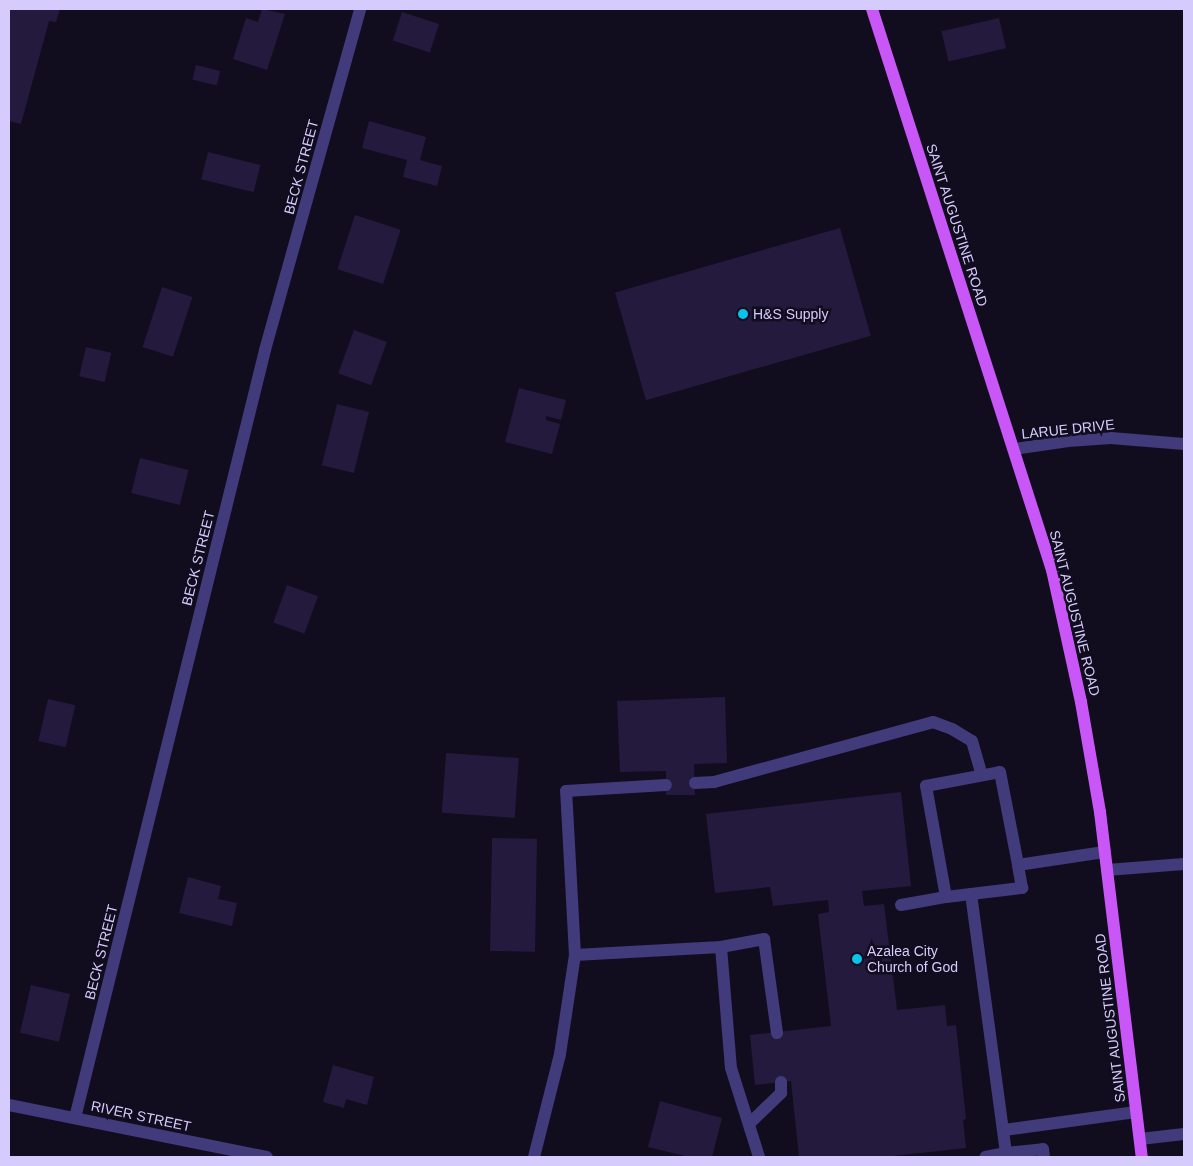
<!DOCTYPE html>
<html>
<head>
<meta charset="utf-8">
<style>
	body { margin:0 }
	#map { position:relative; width:1193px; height:1166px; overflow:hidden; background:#110d1e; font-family:Helvetica,sans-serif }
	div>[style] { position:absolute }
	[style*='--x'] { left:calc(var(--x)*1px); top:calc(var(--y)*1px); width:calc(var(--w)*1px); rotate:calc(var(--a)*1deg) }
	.building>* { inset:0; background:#241a3e; transform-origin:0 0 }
	.service>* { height:12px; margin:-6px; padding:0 6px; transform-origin:6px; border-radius:6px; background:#413a7b }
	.minor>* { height:12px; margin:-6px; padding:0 6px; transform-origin:6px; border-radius:6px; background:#413a7b }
	.tertiary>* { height:12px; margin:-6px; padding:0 6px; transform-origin:6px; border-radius:6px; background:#413a7b }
	.primary>* { height:12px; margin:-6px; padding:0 6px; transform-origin:6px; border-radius:6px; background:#c957f8 }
	.dots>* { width:14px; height:14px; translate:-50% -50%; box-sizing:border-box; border:2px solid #110d1e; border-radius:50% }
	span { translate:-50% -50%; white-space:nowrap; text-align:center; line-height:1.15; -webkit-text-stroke:5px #110d1e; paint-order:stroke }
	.street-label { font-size:14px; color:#d5cbfd }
	.poi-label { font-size:14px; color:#d5cbfd }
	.left { translate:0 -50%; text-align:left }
	.frame { position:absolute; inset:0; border:10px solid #d5cbfd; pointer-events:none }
</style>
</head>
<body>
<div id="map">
	<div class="building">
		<div style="clip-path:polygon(9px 9px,60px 9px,56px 22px,49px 21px,21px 124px,9px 121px)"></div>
		<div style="clip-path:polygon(262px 9px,285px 14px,267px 70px,233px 59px,246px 18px,258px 22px)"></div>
		<div style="left:402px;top:12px;width:39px;height:30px;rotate:18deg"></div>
		<div style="left:999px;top:18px;width:31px;height:59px;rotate:77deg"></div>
		<div style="left:196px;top:65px;width:25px;height:15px;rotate:14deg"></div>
		<div style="clip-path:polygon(369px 121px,426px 137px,420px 160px,442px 166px,437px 186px,403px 177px,407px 160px,362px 148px)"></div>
		<div style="left:208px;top:152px;width:54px;height:28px;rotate:14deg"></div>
		<div style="left:355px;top:215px;width:48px;height:57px;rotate:18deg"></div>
		<div style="left:840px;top:228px;width:112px;height:234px;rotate:74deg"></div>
		<div style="left:162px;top:287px;width:32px;height:63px;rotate:18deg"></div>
		<div style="left:354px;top:330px;width:35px;height:46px;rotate:20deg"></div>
		<div style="left:86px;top:347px;width:26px;height:30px;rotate:13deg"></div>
		<div style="clip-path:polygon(519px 388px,566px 400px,561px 420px,546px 416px,546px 420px,560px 424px,552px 454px,505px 442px)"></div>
		<div style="left:337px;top:404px;width:33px;height:63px;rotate:14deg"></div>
		<div style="left:140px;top:458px;width:50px;height:36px;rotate:14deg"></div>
		<div style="left:287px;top:585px;width:33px;height:40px;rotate:20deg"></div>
		<div style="clip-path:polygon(725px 697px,727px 763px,694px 764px,695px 795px,666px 795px,666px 771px,620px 772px,617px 701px)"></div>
		<div style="left:48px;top:699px;width:28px;height:43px;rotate:13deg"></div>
		<div style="left:446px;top:753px;width:73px;height:60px;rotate:4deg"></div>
		<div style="clip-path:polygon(901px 792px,911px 886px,862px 891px,864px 906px,884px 904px,897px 1010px,945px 1005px,947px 1026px,956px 1025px,966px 1119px,963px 1120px,966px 1148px,884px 1157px,799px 1157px,791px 1081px,755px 1085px,750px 1035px,831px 1026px,818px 914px,829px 912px,828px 900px,773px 906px,770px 887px,715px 893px,706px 814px)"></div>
		<div style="left:492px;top:838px;width:45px;height:113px;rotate:1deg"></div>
		<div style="clip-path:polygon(188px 877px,221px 886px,218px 899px,237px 903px,232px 926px,179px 913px)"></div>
		<div style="left:31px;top:985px;width:40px;height:49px;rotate:13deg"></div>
		<div style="clip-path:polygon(333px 1065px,374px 1077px,367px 1105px,346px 1099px,344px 1108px,323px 1102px)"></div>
		<div style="clip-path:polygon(660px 1101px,722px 1118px,712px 1157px,689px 1157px,648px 1147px)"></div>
	</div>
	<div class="service">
		<div style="--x:695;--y:783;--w:19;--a:-3"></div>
		<div style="--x:714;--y:782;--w:227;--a:-15.3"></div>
		<div style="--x:933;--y:722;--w:20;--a:20"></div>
		<div style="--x:952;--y:729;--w:23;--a:31"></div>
		<div style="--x:972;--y:741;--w:35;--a:74"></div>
		<div style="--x:1107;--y:870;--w:77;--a:-4.5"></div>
		<div style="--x:971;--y:894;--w:261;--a:82.3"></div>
		<div style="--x:1006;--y:1153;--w:21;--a:169"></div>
		<div style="--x:946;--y:897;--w:77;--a:-6.8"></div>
		<div style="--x:1022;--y:888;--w:23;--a:-100"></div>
		<div style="--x:901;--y:905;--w:46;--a:-10.1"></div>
		<div style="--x:946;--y:897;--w:113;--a:-100.2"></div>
		<div style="--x:926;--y:786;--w:75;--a:-10.7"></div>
		<div style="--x:1000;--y:772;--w:95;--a:79"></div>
		<div style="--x:1018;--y:865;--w:87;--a:-8.6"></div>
		<div style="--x:721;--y:947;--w:44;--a:-10.5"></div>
		<div style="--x:764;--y:939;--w:95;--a:82.1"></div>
		<div style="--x:575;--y:955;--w:146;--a:-3.1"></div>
		<div style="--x:721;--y:947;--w:121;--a:85.3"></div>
		<div style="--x:731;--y:1068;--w:93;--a:72.5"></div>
		<div style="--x:749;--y:1124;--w:45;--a:-44.1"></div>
		<div style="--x:781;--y:1093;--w:11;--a:-90"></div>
		<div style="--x:1004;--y:1130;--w:133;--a:-7.8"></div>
		<div style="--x:1140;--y:1139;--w:44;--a:-6.5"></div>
		<div style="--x:1006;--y:1153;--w:37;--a:-6"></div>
		<div style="--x:1043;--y:1149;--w:8;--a:83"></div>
		<div style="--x:534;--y:1157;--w:106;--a:-75.8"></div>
		<div style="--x:560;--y:1054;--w:100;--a:-81.4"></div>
		<div style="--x:575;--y:955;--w:164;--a:-93.1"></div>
		<div style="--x:566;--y:791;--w:100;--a:-3.4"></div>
	</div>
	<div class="minor">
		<div style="--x:1014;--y:449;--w:55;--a:-8.4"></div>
		<div style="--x:1068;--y:441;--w:43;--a:-4"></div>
		<div style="--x:1111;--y:438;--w:73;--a:4.7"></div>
		<div style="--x:75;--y:1118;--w:791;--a:-76.1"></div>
		<div style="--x:265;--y:350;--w:354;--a:-74.4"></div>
	</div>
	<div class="tertiary">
		<div style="--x:9;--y:1105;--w:263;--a:11.4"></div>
	</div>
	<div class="primary">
		<div style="--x:872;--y:9;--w:589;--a:72.21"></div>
		<div style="--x:1052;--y:570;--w:135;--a:77.6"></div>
		<div style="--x:1081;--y:702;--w:112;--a:80.2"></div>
		<div style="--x:1100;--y:812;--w:348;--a:83.1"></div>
	</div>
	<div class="dots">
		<div style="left:743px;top:314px;background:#0ac2ea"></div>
		<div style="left:857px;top:959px;background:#0ac2ea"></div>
	</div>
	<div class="street-label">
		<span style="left:301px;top:167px;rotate:-75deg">BECK STREET</span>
		<span style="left:957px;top:225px;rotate:72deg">SAINT AUGUSTINE ROAD</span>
		<span style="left:1068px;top:429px;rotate:-6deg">LARUE DRIVE</span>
		<span style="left:198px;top:558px;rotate:-76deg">BECK STREET</span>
		<span style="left:1075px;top:613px;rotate:76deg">SAINT AUGUSTINE ROAD</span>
		<span style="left:101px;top:952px;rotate:-76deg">BECK STREET</span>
		<span style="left:1110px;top:1018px;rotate:-97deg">SAINT AUGUSTINE ROAD</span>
		<span style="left:141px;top:1116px;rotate:12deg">RIVER STREET</span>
	</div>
	<div class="poi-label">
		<span class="left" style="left:753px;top:314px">H&amp;S Supply</span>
		<span class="left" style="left:867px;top:959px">Azalea City<br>Church of God</span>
	</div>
	<div class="frame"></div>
</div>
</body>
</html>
